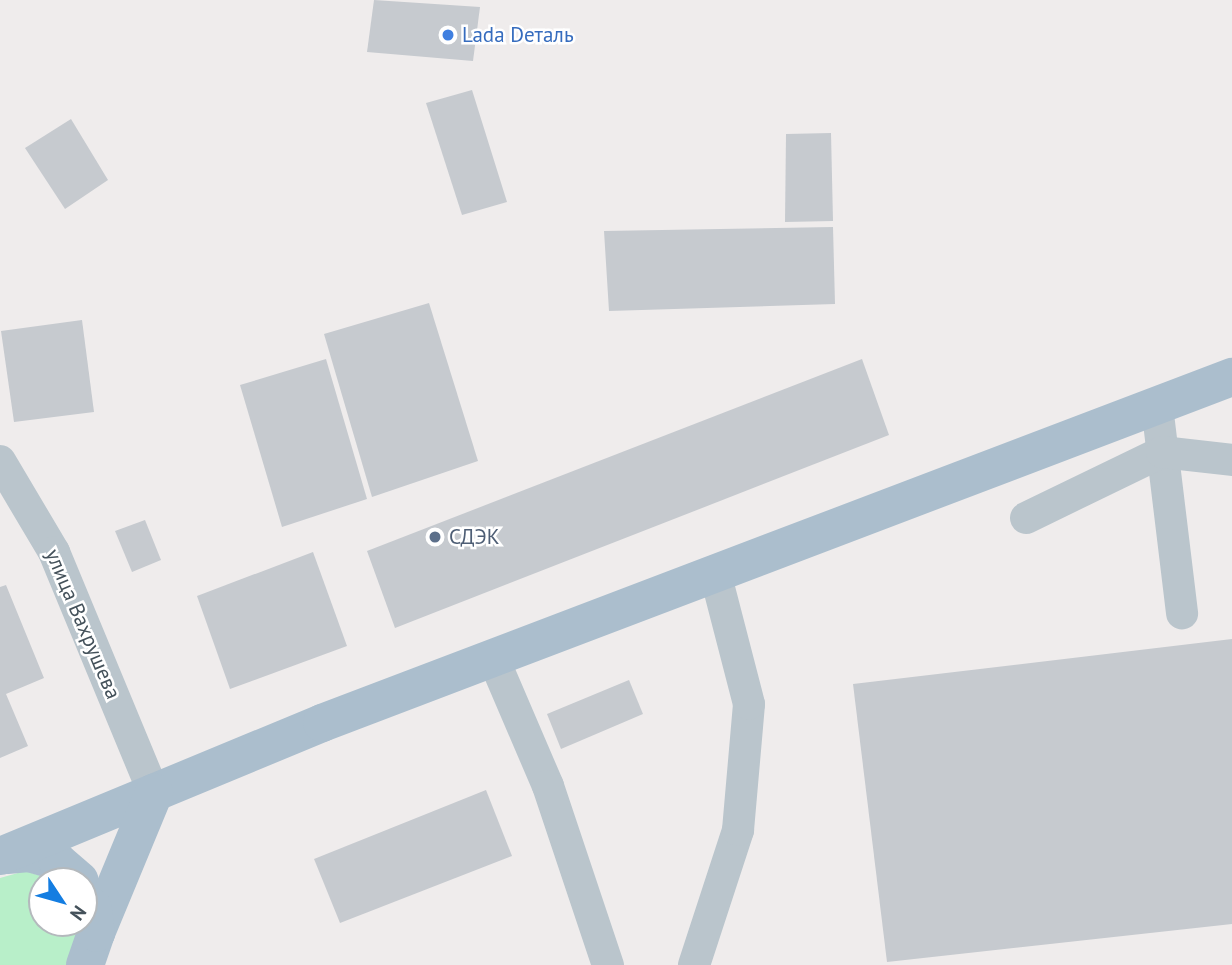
<!DOCTYPE html>
<html>
<head>
<meta charset="utf-8">
<style>
  body { margin:0 }
  #map { position:relative; width:1232px; height:965px; overflow:hidden; background:#efecec; font-family:"PT Sans",sans-serif }
  div>[style] { position:absolute }
  .green>* { inset:0; background:#b8efc9 }
  .building>* { inset:0; background:#c6cacf }
  .minor>* { height:32px; margin:-16px; padding:0 16px; transform-origin:16px; border-radius:16px; background:#bac5cc }
  .major>* { height:38px; margin:-19px; padding:0 19px; transform-origin:19px; border-radius:19px; background:#abbecd }
  .dots>* { width:19px; height:19px; translate:-50% -50%; box-sizing:border-box; border:4px solid #fff; border-radius:50% }
  span { translate:-50% -50%; white-space:nowrap; text-align:center; line-height:1.15; -webkit-text-stroke:5px #fff; paint-order:stroke }
  .shop-label { font-size:21px; color:#366cbe }
  .left { translate:0 -50%; text-align:left }
  .service-label { font-size:21px; color:#4e5e75 }
  .street-label { font-size:21px; color:#44515a }
  .north { position:absolute; left:28px; top:867px; width:70px; height:70px; box-sizing:border-box; background:#fff; border:2px solid #b4b9bd; border-radius:50%; rotate:126deg; font-size:19px; font-weight:700; line-height:28px; text-align:center; color:#44515a }
  .north::after { content:''; display:block; margin:auto; width:24px; height:32px; background:#147de1; clip-path:polygon(50% 0,100% 100%,50% 72%,0 100%) }
</style>
</head>
<body>
<div id="map">
  <div class="green">
    <div style="clip-path:polygon(25px 871px,57px 881px,42px 881px,42px 923px,82px 923px,66px 965px,0 965px,0 878px)"></div>
  </div>
  <div class="building">
    <div style="clip-path:polygon(374px 0,480px 7px,473px 61px,367px 52px)"></div>
    <div style="clip-path:polygon(472px 90px,507px 202px,462px 215px,426px 103px)"></div>
    <div style="clip-path:polygon(71px 119px,108px 180px,65px 209px,25px 148px)"></div>
    <div style="clip-path:polygon(831px 133px,833px 221px,785px 222px,786px 134px)"></div>
    <div style="clip-path:polygon(833px 227px,835px 304px,609px 311px,604px 231px)"></div>
    <div style="clip-path:polygon(429px 303px,478px 461px,372px 497px,324px 334px)"></div>
    <div style="clip-path:polygon(82px 320px,94px 412px,14px 422px,1px 331px)"></div>
    <div style="clip-path:polygon(326px 359px,367px 499px,282px 527px,240px 385px)"></div>
    <div style="clip-path:polygon(862px 359px,889px 435px,395px 628px,367px 551px)"></div>
    <div style="clip-path:polygon(145px 520px,161px 560px,132px 572px,115px 531px)"></div>
    <div style="clip-path:polygon(313px 552px,347px 646px,230px 689px,197px 596px)"></div>
    <div style="clip-path:polygon(6px 585px,44px 678px,6px 694px,28px 746px,0 758px,0 587px)"></div>
    <div style="clip-path:polygon(1232px 639px,1232px 924px,887px 962px,853px 684px)"></div>
    <div style="clip-path:polygon(629px 680px,643px 714px,561px 749px,547px 714px)"></div>
    <div style="clip-path:polygon(486px 790px,512px 856px,340px 923px,314px 859px)"></div>
  </div>
  <div class="minor">
    <div style="left:1157px;top:406px;width:209px;rotate:83.1deg"></div>
    <div style="left:0;top:461px;width:106px;rotate:59.3deg"></div>
    <div style="left:54px;top:552px;width:261px;rotate:67.5deg"></div>
    <div style="left:1026px;top:518px;width:151px;rotate:-25.9deg"></div>
    <div style="left:1162px;top:452px;width:70px;rotate:6.5deg"></div>
    <div style="left:494px;top:660px;width:137px;rotate:66.8deg"></div>
    <div style="left:548px;top:786px;width:189px;rotate:71.5deg"></div>
    <div style="left:694px;top:965px;width:142px;rotate:-71.9deg"></div>
    <div style="left:738px;top:830px;width:126px;rotate:-85deg"></div>
    <div style="left:749px;top:704px;width:132px;rotate:-104.5deg"></div>
  </div>
  <div class="major">
    <div style="left:7px;top:855px;width:22px;rotate:-5deg"></div>
    <div style="left:29px;top:853px;width:29px;rotate:16deg"></div>
    <div style="left:57px;top:861px;width:30px;rotate:41deg"></div>
    <div style="left:1px;top:856px;width:347px;rotate:-22.5deg"></div>
    <div style="left:322px;top:723px;width:974px;rotate:-20.82deg"></div>
    <div style="left:96px;top:933px;width:152px;rotate:-67.5deg"></div>
    <div style="left:85px;top:965px;width:34px;rotate:-71deg"></div>
    <div style="left:96px;top:933px;width:26px;rotate:-97deg"></div>
  </div>
  <div class="dots">
    <div style="left:448px;top:35px;background:#3f7fe0"></div>
    <div style="left:435px;top:537px;background:#5c6f8a"></div>
  </div>
  <div class="shop-label">
    <span class="left" style="left:462px;top:35px">Lada Dеталь</span>
  </div>
  <div class="service-label">
    <span class="left" style="left:449px;top:537px">СДЭК</span>
  </div>
  <div class="street-label">
    <span style="left:83px;top:624px;rotate:67deg">улица Вахрушева</span>
  </div>
  <div class="north">N</div>
</div>
</body>
</html>
